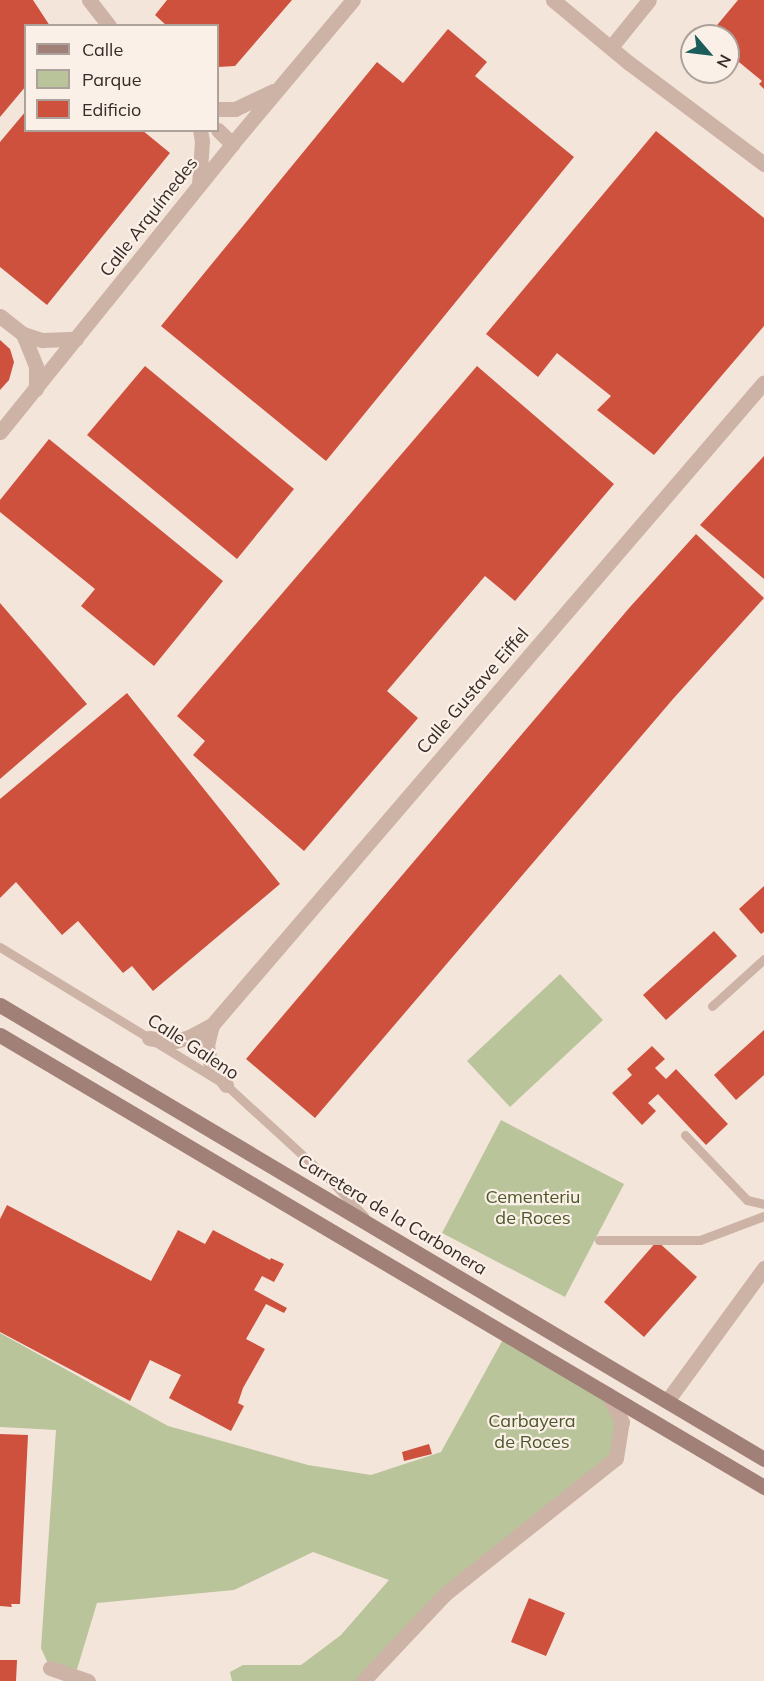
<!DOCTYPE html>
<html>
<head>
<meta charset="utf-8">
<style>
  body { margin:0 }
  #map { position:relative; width:764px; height:1681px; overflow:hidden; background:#f4e5db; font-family:Mulish,sans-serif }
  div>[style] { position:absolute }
  .green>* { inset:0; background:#bac49a }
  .building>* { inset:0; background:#ce513e }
  .lane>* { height:9px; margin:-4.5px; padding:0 4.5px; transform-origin:4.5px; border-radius:4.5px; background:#cdb3a6 }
  .street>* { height:15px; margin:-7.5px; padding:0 7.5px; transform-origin:7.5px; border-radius:7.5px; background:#cdb3a6 }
  .secondary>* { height:15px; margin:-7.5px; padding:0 7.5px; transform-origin:7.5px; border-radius:7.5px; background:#a18177 }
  span { translate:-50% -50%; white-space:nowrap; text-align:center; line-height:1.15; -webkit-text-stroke:4.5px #fbf0e8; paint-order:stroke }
  .street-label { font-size:18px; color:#382b27 }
  .park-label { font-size:18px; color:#4c5829 }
  .legend { position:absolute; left:24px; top:24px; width:195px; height:108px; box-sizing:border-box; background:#fbf0e8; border:2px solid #ada19b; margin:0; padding:8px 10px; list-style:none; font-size:18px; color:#382b27 }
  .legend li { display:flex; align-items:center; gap:12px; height:30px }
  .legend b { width:30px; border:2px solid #ada19b }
  .north { position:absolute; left:680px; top:24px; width:60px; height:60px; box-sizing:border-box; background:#fbf0e8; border:2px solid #ada19b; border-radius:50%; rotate:118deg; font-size:16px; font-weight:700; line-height:24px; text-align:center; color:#382b27 }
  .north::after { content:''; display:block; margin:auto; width:21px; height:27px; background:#1a5d5a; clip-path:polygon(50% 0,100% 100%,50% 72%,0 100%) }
</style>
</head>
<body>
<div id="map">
  <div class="green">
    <div style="clip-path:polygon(560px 974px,603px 1020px,510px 1107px,467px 1061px)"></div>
    <div style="clip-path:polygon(501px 1120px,624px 1184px,565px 1297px,442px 1233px)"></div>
    <div style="clip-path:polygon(0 1333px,168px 1426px,308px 1465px,371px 1475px,441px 1452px,506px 1334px,608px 1394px,622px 1422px,616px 1458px,534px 1520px,363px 1681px,232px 1681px,230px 1672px,243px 1665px,301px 1665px,341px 1635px,389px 1580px,313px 1552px,234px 1590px,97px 1603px,75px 1676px,50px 1668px,41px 1648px,56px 1430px,0 1427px)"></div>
  </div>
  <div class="building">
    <div style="clip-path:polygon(0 0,33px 0,50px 26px,26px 26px,26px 86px,0 117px)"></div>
    <div style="clip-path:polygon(167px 0,292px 0,235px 66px,218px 67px,218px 26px,167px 26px,155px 15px)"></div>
    <div style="clip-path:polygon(738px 0,764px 0,764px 89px,759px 84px,762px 81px,728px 53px,728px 36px,708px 36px)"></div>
    <div style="clip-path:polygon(448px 29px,487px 62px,475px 76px,574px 157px,326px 461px,161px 326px,377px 62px,403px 83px)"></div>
    <div style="clip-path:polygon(26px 111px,26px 130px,142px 130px,170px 153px,47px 305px,0 267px,0 142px)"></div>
    <div style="clip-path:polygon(656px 131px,764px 218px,764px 326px,654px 455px,597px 410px,611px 396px,557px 353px,538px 377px,486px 334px)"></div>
    <div style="clip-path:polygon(0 340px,10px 349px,14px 362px,9px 380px,0 390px)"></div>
    <div style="clip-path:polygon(145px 366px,294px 489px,237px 559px,87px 435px)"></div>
    <div style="clip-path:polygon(477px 366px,614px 484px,515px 601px,485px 576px,387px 691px,418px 718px,304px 851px,193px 755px,205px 741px,177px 716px)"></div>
    <div style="clip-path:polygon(49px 439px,223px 581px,154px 666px,81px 606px,95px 589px,0 512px,0 500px)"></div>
    <div style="clip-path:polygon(764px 456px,764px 579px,700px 525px)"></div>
    <div style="clip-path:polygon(696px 534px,764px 598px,673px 699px,315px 1118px,246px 1059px,630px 607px)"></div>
    <div style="clip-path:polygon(0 603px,87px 704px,0 779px)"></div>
    <div style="clip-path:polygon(127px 693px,280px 884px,153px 991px,132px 966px,123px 973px,78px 921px,62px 935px,16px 882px,0 898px,0 799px)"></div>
    <div style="clip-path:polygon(764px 886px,764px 932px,761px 934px,739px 909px)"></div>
    <div style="clip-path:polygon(714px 931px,737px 956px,666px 1020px,643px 995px)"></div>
    <div style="clip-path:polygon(764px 1030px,764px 1075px,736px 1100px,714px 1075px)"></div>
    <div style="clip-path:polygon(652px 1046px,665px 1059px,655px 1068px,666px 1079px,676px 1069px,728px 1124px,706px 1145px,658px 1094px,648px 1103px,656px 1111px,642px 1125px,612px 1093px,632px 1075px,627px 1069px)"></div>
    <div style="clip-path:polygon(7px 1205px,151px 1281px,178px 1230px,205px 1244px,213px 1230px,270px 1260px,271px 1258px,284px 1264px,274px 1282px,262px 1276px,254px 1290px,287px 1308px,284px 1313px,266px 1304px,246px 1339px,265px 1349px,243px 1388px,238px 1403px,244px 1406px,231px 1431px,169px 1398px,181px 1375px,150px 1360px,130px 1401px,0 1332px,0 1219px)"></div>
    <div style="clip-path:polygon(657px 1241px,697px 1277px,644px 1337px,604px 1302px)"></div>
    <div style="clip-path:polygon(0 1434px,28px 1435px,20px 1604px,11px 1604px,12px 1607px,0 1606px)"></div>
    <div style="clip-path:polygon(429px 1444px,432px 1454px,404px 1461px,402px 1452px)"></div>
    <div style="clip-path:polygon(529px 1598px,565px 1613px,546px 1656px,511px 1642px)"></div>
    <div style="clip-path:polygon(0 1660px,17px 1660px,16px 1681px,0 1681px)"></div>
  </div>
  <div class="lane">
    <div style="left:0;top:947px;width:265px;rotate:31.4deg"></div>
    <div style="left:226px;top:1085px;width:144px;rotate:42.5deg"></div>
    <div style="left:332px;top:1182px;width:47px;rotate:46.7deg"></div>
    <div style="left:712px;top:1006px;width:70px;rotate:-42.1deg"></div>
    <div style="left:685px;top:1135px;width:90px;rotate:46.4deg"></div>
    <div style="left:747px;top:1200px;width:17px;rotate:13deg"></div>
    <div style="left:599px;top:1240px;width:101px"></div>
    <div style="left:700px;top:1240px;width:68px;rotate:-20.6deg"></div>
  </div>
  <div class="street">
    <div style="left:89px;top:0;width:33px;rotate:52deg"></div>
    <div style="left:553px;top:0;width:99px;rotate:39.7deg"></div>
    <div style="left:629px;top:63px;width:169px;rotate:36.8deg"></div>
    <div style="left:611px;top:47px;width:60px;rotate:-51deg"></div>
    <div style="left:218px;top:109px;width:17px"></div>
    <div style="left:235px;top:109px;width:42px;rotate:-25.3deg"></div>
    <div style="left:218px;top:130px;width:20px;rotate:45deg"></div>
    <div style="left:199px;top:185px;width:44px;rotate:-86.1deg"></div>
    <div style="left:202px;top:141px;width:11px;rotate:-100deg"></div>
    <div style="left:0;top:316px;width:29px;rotate:38deg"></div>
    <div style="left:23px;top:334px;width:20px;rotate:18deg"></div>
    <div style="left:42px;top:340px;width:34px;rotate:-2deg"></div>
    <div style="left:23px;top:334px;width:35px;rotate:68deg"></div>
    <div style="left:36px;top:367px;width:22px;rotate:90deg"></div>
    <div style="left:0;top:432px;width:370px;rotate:-51.1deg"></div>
    <div style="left:232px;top:144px;width:188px;rotate:-50deg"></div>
    <div style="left:212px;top:1025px;width:21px;rotate:104deg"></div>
    <div style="left:207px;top:1045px;width:17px;rotate:80deg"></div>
    <div style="left:210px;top:1062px;width:28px;rotate:55deg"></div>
    <div style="left:149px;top:1038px;width:23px;rotate:10deg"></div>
    <div style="left:172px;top:1042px;width:18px;rotate:-16deg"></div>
    <div style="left:189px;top:1037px;width:26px;rotate:-28deg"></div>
    <div style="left:212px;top:1025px;width:847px;rotate:-49.35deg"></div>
    <div style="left:667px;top:1401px;width:165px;rotate:-53.9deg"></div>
    <div style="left:50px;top:1668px;width:40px;rotate:18.9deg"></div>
    <div style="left:363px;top:1681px;width:120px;rotate:-46.7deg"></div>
    <div style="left:445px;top:1594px;width:218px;rotate:-38.5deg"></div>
    <div style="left:616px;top:1458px;width:36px;rotate:-81deg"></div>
    <div style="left:622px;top:1422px;width:31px;rotate:-117deg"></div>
  </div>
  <div class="secondary">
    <div style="left:0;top:1005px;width:889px;rotate:30.72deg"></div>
    <div style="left:0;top:1035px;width:888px;rotate:30.61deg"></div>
  </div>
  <div class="street-label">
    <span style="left:149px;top:217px;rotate:-52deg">Calle Arquímedes</span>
    <span style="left:473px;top:691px;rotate:-49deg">Calle Gustave Eiffel</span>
    <span style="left:193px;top:1047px;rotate:33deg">Calle Galeno</span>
    <span style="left:392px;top:1215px;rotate:31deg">Carretera de la Carbonera</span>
  </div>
  <div class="park-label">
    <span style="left:533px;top:1208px">Cementeriu<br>de Roces</span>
    <span style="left:532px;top:1432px">Carbayera<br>de Roces</span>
  </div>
  <ul class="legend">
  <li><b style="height:8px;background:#a18177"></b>Calle</li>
  <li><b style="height:16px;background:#bac49a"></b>Parque</li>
  <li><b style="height:16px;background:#ce513e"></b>Edificio</li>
  </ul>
  <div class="north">N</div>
</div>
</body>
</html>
